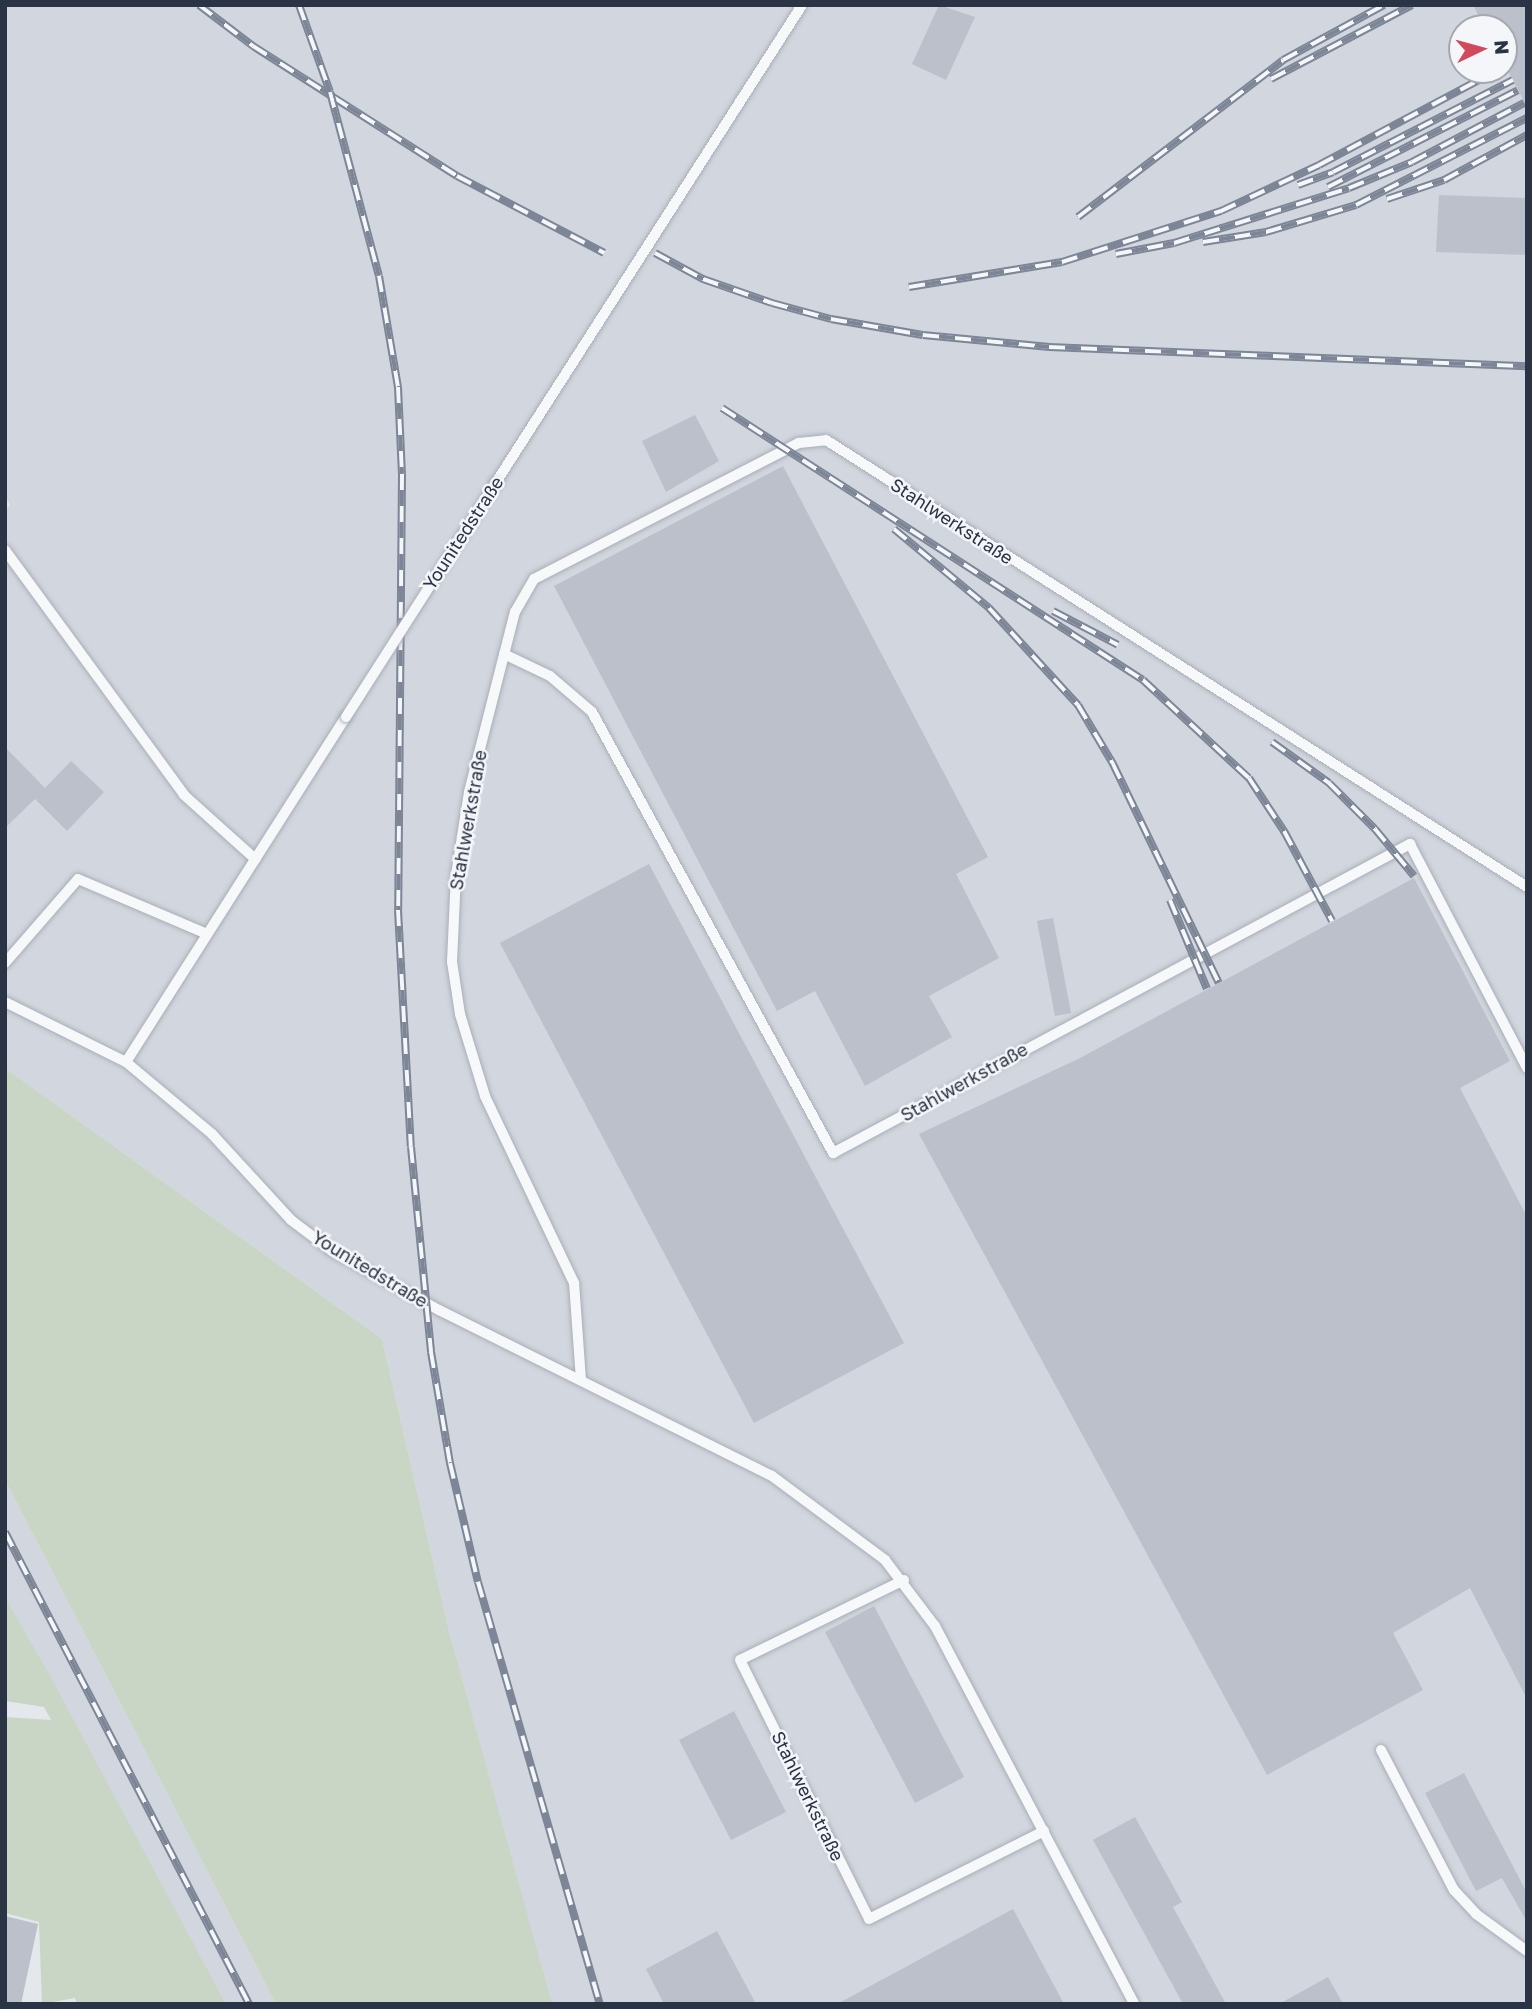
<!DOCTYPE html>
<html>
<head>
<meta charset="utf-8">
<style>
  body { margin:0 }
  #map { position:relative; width:1532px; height:2009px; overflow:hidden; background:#e4e7ec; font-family:"Golos Text",sans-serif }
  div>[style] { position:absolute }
  .built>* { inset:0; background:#d2d6de }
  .green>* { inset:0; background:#c9d6c5 }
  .building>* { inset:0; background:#bbc0ca }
  .roads { filter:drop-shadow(0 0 2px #a9aeb7) drop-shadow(0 0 2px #a9aeb7) }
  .service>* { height:10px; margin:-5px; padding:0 5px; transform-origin:5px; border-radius:5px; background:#f7f8fa }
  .rail>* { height:8px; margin-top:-4px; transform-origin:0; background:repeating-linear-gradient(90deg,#f4f6f9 0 16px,#7d8696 0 32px); box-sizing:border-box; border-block:2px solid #7d8696 }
  .bridges { filter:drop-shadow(0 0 2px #a9aeb7) drop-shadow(0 0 2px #a9aeb7) }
  .service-bridge>* { height:10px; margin:-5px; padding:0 5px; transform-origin:5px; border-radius:5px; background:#f7f8fa }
  span { translate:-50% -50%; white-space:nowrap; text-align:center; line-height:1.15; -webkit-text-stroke:5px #f4f6f9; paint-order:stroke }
  .street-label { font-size:18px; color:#2b3445 }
  .frame { position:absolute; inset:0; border:7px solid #2b3445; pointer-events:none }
  .north { position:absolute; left:1448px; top:14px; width:70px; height:70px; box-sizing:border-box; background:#f4f6f9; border:2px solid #a4a8b1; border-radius:50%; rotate:85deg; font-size:19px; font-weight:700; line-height:28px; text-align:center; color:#2b3445 }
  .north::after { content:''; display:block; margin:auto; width:24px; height:32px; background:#d1495b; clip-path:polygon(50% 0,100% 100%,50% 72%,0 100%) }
</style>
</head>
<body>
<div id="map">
  <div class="built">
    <div style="clip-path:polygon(evenodd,5px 5px,1527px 5px,1527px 2004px,551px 2004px,449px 1631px,382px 1339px,5px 1068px,5px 512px,10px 505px,5px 496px,5px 5px,1462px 28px,1504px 28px,1504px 70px,1462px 70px,1462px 28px)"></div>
    <div style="clip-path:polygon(5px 1480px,276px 2004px,226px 2004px,5px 1597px)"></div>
  </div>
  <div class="green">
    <div style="clip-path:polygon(5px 1068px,382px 1339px,449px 1631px,552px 2004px,276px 2004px,5px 1480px)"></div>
    <div style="clip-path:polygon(5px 1597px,50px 1676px,226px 2004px,77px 2004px,75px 1998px,42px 2004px,39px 1922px,5px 1913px,5px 1717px,51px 1720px,44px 1707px,5px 1701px)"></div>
  </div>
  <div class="building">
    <div style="clip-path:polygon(939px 5px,975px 17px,946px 80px,912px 64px)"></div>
    <div style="clip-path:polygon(1473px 5px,1527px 5px,1527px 107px,1504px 63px,1504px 28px,1485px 28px)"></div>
    <div style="clip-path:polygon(1439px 195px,1527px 198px,1527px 255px,1436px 252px)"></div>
    <div style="clip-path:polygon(695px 415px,719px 461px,666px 492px,642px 441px)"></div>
    <div style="clip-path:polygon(783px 466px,988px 857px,956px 874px,999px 958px,929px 996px,952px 1037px,865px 1086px,815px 991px,777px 1011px,554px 586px)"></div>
    <div style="clip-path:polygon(5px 747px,45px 788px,71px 761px,104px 792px,67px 831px,35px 799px,5px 828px)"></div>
    <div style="clip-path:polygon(649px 864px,904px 1343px,754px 1423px,500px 943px)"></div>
    <div style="clip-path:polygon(1414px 878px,1510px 1061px,1460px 1088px,1527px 1217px,1527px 1699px,1470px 1588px,1393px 1633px,1423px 1690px,1267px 1775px,919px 1134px,1080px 1058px)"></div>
    <div style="clip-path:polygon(1053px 918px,1071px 1013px,1055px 1016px,1037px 921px)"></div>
    <div style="clip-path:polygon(874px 1606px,964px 1777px,915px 1803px,825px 1632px)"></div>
    <div style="clip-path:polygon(734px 1711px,786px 1812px,731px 1840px,679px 1740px)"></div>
    <div style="clip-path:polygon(1464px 1773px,1527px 1893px,1527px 1922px,1502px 1878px,1476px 1891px,1425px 1793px)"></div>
    <div style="clip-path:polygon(1135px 1817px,1182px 1902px,1173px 1907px,1226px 2004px,1183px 2004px,1093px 1840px)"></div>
    <div style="clip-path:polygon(1013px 1909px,1064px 2004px,837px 2004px)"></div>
    <div style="clip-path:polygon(5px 1916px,38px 1924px,21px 2004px,5px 2004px)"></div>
    <div style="clip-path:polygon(717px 1931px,756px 2004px,664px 2004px,646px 1969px)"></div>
    <div style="clip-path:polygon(1328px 1977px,1343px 2004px,1279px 2004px)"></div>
  </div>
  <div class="roads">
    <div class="service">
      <div style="left:495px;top:484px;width:569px;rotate:-57.34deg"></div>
      <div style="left:5px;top:550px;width:303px;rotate:53.8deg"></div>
      <div style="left:184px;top:795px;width:96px;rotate:42deg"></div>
      <div style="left:504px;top:654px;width:51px;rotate:25.6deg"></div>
      <div style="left:550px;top:676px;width:55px;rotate:40.6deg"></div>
      <div style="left:592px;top:712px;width:503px;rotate:61.34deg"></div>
      <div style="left:833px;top:1153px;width:655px;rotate:-28.17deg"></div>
      <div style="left:1410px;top:844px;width:253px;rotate:62.4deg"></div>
      <div style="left:5px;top:963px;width:111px;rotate:-49deg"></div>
      <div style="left:78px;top:879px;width:140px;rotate:23.1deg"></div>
      <div style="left:5px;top:1002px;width:135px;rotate:26.4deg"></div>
      <div style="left:126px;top:1062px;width:112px;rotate:39.9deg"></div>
      <div style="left:212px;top:1134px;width:117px;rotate:47.4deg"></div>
      <div style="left:291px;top:1220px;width:51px;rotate:37.1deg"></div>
      <div style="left:332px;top:1251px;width:122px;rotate:28.9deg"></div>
      <div style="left:439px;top:1310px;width:372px;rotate:26.5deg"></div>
      <div style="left:772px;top:1476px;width:141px;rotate:36.6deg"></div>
      <div style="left:885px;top:1560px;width:83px;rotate:52.9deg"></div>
      <div style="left:935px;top:1626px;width:427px;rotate:62.2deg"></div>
      <div style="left:126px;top:1062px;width:409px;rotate:-57.5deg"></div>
      <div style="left:581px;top:1380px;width:97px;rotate:-94.1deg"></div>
      <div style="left:574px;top:1283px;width:207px;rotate:-115.5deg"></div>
      <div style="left:485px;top:1096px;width:86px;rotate:-107deg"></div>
      <div style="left:460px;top:1014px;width:53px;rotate:-98.7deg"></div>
      <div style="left:452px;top:962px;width:87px;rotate:-87.4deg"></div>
      <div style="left:456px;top:875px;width:84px;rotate:-81.1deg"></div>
      <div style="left:469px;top:792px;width:186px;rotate:-75.7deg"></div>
      <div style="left:515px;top:612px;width:38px;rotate:-60deg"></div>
      <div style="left:534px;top:579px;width:298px;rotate:-27.2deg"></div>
      <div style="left:799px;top:443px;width:27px;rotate:-6deg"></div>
      <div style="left:826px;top:440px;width:831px;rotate:32.52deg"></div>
      <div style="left:904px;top:1580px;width:182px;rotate:154deg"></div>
      <div style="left:740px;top:1660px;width:289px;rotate:63.5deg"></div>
      <div style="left:869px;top:1919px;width:196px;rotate:-26.7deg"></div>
      <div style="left:1381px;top:1750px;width:158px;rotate:62.5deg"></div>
      <div style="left:1454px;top:1890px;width:33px;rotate:47deg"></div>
      <div style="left:1476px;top:1914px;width:63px;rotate:36deg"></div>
    </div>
  </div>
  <div class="rail">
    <div style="left:199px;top:5px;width:68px;rotate:37.2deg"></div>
    <div style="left:253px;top:46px;width:242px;rotate:32.5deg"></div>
    <div style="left:457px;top:176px;width:166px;rotate:27.6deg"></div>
    <div style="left:299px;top:5px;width:92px;rotate:70.4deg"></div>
    <div style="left:330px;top:92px;width:190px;rotate:75.1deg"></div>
    <div style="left:379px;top:276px;width:113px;rotate:80.3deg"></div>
    <div style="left:398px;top:387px;width:87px;rotate:87.4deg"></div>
    <div style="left:402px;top:474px;width:436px;rotate:90.5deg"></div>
    <div style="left:398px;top:910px;width:237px;rotate:86.9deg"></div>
    <div style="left:411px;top:1147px;width:206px;rotate:84.4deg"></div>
    <div style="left:431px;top:1352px;width:113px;rotate:80.3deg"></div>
    <div style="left:450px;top:1463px;width:122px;rotate:76.8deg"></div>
    <div style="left:478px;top:1582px;width:439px;rotate:73.9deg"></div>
    <div style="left:1271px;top:79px;width:159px;rotate:-27.7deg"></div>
    <div style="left:1298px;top:185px;width:37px;rotate:-20deg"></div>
    <div style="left:1333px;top:172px;width:202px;rotate:-27.1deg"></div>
    <div style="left:1328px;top:187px;width:213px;rotate:-27deg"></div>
    <div style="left:1387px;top:199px;width:60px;rotate:-18.4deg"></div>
    <div style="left:1444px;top:180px;width:94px;rotate:-28.5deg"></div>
    <div style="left:1078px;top:217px;width:258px;rotate:-37.4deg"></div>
    <div style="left:1283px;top:60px;width:115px;rotate:-28.6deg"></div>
    <div style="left:1203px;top:242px;width:64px;rotate:-9deg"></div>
    <div style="left:1266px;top:232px;width:94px;rotate:-16.7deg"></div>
    <div style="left:1356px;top:205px;width:192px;rotate:-27deg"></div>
    <div style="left:655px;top:253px;width:55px;rotate:28.4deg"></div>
    <div style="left:703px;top:279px;width:73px;rotate:19.2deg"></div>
    <div style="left:772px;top:303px;width:61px;rotate:15.2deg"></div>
    <div style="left:831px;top:319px;width:93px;rotate:9.9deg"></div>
    <div style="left:923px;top:335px;width:127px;rotate:5.4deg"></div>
    <div style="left:1049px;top:347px;width:478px;rotate:2.3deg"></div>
    <div style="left:1116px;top:254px;width:59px;rotate:-10.7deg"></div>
    <div style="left:1174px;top:243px;width:183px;rotate:-17.4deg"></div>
    <div style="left:1349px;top:188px;width:68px;rotate:-22.4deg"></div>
    <div style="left:1412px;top:162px;width:127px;rotate:-27.8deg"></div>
    <div style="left:909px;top:287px;width:155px;rotate:-9.3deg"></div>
    <div style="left:1062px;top:262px;width:167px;rotate:-17.8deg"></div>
    <div style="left:1221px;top:211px;width:108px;rotate:-25.1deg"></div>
    <div style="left:1319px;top:165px;width:203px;rotate:-28deg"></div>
    <div style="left:722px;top:408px;width:501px;rotate:32.87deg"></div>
    <div style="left:1143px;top:680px;width:144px;rotate:42.8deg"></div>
    <div style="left:1249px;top:778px;width:64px;rotate:56.6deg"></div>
    <div style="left:1284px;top:831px;width:102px;rotate:61.9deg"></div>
    <div style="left:894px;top:529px;width:124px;rotate:39.7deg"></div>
    <div style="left:989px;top:608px;width:132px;rotate:47.5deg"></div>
    <div style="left:1078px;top:705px;width:69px;rotate:59.3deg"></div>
    <div style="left:1113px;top:764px;width:243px;rotate:64.2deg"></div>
    <div style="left:1053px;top:611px;width:73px;rotate:27.6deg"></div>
    <div style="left:1272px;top:742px;width:70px;rotate:35.7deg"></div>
    <div style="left:1329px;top:783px;width:65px;rotate:45deg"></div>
    <div style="left:1375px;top:829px;width:61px;rotate:50.3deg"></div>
    <div style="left:1170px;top:900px;width:96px;rotate:67.4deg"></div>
    <div style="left:5px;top:1532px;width:531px;rotate:62.66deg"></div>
  </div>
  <div class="bridges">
    <div class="service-bridge">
      <div style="left:346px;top:717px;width:277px;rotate:-57.4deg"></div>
    </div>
  </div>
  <div class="street-label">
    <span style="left:952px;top:521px;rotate:33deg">Stahlwerkstraße</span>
    <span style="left:463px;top:533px;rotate:-57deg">Younitedstraße</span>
    <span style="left:468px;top:820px;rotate:-80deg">Stahlwerkstraße</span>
    <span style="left:964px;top:1082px;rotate:-29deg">Stahlwerkstraße</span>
    <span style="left:370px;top:1269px;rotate:31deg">Younitedstraße</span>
    <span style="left:808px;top:1796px;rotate:64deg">Stahlwerkstraße</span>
  </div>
  <div class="frame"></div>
  <div class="north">N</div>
</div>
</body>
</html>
